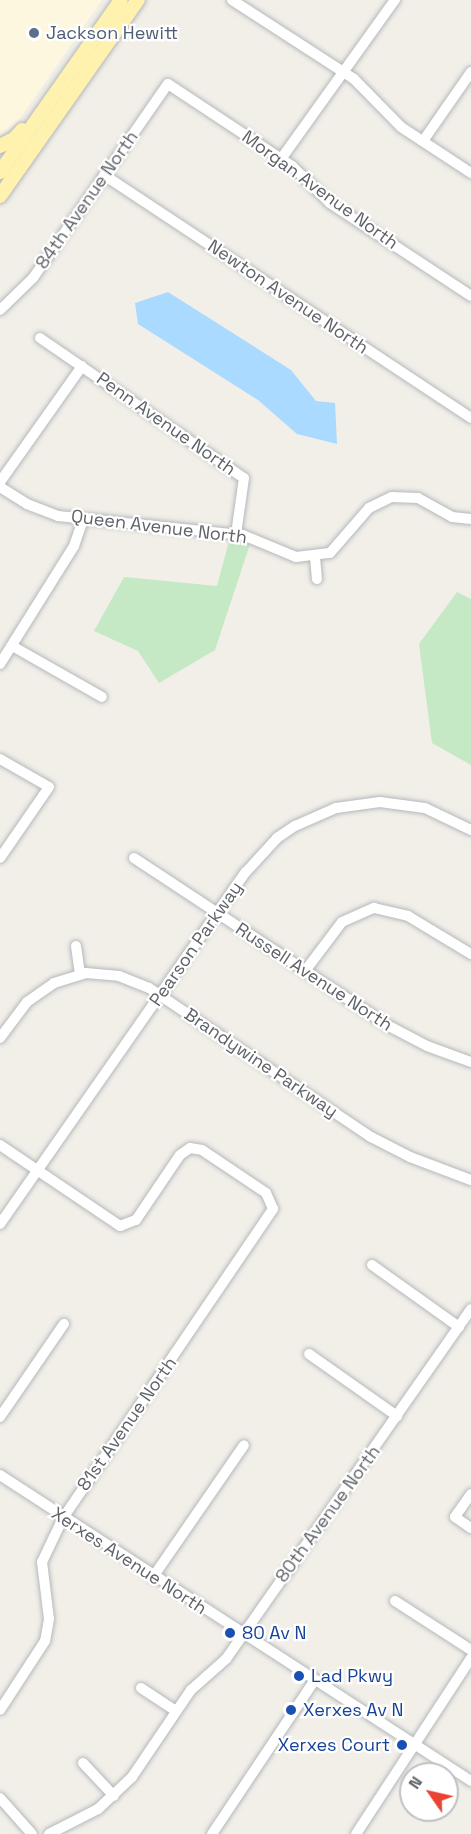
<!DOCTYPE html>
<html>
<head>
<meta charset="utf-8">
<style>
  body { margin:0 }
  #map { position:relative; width:471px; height:1834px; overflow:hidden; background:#f1efe8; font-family:"Space Grotesk",sans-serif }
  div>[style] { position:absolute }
  .commercial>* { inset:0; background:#fef7e0 }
  .green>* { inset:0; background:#c5e8c5 }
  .water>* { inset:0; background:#aadaff }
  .roads { filter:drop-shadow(0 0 2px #b5b8bc) drop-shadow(0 0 2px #b5b8bc) }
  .minor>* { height:10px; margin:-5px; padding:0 5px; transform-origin:5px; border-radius:5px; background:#fff }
  .major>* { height:14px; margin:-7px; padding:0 7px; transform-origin:7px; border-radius:7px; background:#fff2af }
  .dots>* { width:16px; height:16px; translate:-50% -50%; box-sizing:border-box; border:3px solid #fff; border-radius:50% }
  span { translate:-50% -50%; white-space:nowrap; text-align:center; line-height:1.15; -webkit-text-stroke:4.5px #fff; paint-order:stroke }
  .service-label { font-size:18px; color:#4e5e75 }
  .left { translate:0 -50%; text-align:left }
  .street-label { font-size:18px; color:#5f6368 }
  .transit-label { font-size:18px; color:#164399 }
  .right { translate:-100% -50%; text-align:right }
  .north { position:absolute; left:399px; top:1762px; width:60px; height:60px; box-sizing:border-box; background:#fff; border:2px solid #bfc1c3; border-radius:50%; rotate:304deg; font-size:16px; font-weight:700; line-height:24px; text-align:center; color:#5f6368 }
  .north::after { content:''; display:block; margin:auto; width:21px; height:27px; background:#ea4335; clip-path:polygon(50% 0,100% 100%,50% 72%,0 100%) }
</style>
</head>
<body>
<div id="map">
  <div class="commercial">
    <div style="clip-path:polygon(0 0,102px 0,17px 123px,0 136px)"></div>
  </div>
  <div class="green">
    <div style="clip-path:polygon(229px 541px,250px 544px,215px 650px,159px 683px,138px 651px,94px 631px,124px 577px,217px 586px)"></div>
    <div style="clip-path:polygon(457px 592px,471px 599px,471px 765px,432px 743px,419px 644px)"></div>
  </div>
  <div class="water">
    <div style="clip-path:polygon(168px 292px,291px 370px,316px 401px,335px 403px,337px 444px,297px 434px,258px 400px,138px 324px,135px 303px)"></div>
  </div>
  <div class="roads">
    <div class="minor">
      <div style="left:232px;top:0;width:145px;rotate:32.9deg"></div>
      <div style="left:354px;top:79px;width:67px;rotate:45.6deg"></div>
      <div style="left:401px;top:127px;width:84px;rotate:33.3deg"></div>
      <div style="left:423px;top:141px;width:84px;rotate:-55.2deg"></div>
      <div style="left:281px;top:159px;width:196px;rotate:-54.4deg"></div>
      <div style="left:104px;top:175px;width:440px;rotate:33.5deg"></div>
      <div style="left:0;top:310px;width:46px;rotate:-44.1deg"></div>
      <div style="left:33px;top:278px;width:236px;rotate:-55.2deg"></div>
      <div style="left:168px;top:84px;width:149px;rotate:33.5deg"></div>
      <div style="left:292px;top:166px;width:53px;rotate:44.2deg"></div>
      <div style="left:330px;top:203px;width:169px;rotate:33.4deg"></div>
      <div style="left:40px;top:338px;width:247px;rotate:34.5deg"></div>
      <div style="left:244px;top:478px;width:57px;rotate:98.1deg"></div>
      <div style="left:0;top:482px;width:142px;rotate:-54.7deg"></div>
      <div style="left:0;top:487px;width:32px;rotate:32deg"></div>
      <div style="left:27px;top:504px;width:33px;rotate:21deg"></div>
      <div style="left:58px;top:516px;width:186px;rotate:5.9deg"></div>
      <div style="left:243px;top:535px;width:57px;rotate:22.5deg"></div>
      <div style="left:296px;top:557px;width:34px;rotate:-7deg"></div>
      <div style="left:330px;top:553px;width:60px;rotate:-49.1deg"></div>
      <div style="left:369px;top:508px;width:25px;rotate:-26deg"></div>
      <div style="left:392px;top:497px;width:26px;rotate:2deg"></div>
      <div style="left:418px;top:498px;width:39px;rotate:29deg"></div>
      <div style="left:452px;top:517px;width:19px;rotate:6deg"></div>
      <div style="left:315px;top:557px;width:22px;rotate:85deg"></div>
      <div style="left:14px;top:647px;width:101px;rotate:29.6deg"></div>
      <div style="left:0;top:664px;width:139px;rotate:-57.9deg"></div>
      <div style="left:74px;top:546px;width:28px;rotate:-71deg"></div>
      <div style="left:0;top:759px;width:56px;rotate:29.7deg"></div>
      <div style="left:49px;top:787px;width:86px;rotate:124.6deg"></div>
      <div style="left:134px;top:858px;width:303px;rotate:33.4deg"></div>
      <div style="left:387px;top:1025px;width:45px;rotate:27.7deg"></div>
      <div style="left:427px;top:1046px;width:47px;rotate:20deg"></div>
      <div style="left:76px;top:946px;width:28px;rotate:82deg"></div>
      <div style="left:305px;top:971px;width:61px;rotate:-52.9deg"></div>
      <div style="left:342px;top:922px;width:35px;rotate:-24deg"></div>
      <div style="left:374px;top:908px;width:35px;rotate:13deg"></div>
      <div style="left:408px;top:916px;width:74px;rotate:31.1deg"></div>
      <div style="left:0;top:1038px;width:45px;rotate:-53.1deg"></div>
      <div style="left:27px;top:1002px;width:33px;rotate:-35deg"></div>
      <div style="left:54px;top:983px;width:34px;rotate:-17deg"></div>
      <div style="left:86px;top:973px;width:33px;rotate:5deg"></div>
      <div style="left:119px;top:976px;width:32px;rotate:22deg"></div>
      <div style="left:149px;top:988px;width:267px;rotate:33.9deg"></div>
      <div style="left:371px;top:1137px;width:44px;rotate:27.1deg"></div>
      <div style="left:410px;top:1157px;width:65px;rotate:20.7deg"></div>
      <div style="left:0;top:1145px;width:145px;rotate:34deg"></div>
      <div style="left:120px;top:1226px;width:17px;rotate:-21deg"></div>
      <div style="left:136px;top:1220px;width:78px;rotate:-55.9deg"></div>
      <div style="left:180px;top:1155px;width:12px;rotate:-35deg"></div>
      <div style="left:190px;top:1148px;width:12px;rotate:9deg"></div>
      <div style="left:202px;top:1150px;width:77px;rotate:33.9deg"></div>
      <div style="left:266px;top:1193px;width:17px;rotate:66deg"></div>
      <div style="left:273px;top:1209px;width:374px;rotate:124.2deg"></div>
      <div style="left:63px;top:1518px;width:49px;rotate:115.5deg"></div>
      <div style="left:42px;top:1562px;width:57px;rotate:83deg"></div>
      <div style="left:49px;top:1619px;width:22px;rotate:100deg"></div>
      <div style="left:45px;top:1641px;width:82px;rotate:123.1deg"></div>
      <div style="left:0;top:1224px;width:429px;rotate:-55.1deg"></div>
      <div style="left:246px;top:872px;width:46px;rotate:-47.6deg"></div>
      <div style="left:277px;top:838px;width:22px;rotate:-34deg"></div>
      <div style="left:295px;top:826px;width:45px;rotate:-23.7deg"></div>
      <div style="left:336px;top:808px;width:44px;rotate:-7.8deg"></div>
      <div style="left:380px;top:802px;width:45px;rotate:7.6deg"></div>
      <div style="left:425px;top:808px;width:51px;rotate:25.6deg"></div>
      <div style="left:372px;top:1265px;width:107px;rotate:35.5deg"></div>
      <div style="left:309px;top:1354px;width:108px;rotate:35.2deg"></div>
      <div style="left:0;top:1417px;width:113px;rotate:-55.5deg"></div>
      <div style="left:0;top:1475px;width:562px;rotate:33.01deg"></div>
      <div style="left:471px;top:1494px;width:28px;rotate:125deg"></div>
      <div style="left:455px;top:1517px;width:19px;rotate:35deg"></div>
      <div style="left:153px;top:1577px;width:160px;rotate:-55.4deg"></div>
      <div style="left:395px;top:1601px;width:90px;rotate:32.8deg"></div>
      <div style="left:141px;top:1688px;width:42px;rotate:33.3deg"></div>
      <div style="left:83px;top:1763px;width:45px;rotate:46.8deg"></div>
      <div style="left:0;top:1798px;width:48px;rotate:48.4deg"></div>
      <div style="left:49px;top:1834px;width:55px;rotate:-27deg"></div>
      <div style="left:98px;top:1809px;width:47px;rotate:-43.3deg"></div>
      <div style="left:132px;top:1777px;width:105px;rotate:-55.9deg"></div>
      <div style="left:191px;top:1690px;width:47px;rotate:-41.5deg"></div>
      <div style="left:226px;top:1659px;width:427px;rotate:-55deg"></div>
      <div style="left:212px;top:1834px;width:184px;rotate:-56.3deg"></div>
      <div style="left:356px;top:1834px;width:210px;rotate:-56.8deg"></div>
    </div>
    <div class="major">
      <div style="left:0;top:146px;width:16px;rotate:-27deg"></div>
      <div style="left:14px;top:139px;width:12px;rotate:-48deg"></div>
      <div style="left:0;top:172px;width:210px;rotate:-54.9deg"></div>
      <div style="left:0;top:196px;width:240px;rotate:-54.9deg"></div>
    </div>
  </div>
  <div class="dots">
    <div style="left:34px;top:33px;background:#5c6f8a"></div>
    <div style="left:230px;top:1633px;background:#1a4fb4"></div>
    <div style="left:299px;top:1676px;background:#1a4fb4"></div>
    <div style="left:291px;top:1710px;background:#1a4fb4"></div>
    <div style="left:402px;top:1745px;background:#1a4fb4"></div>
  </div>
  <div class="service-label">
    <span class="left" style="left:46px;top:33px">Jackson Hewitt</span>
  </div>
  <div class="street-label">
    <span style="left:320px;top:190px;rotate:36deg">Morgan Avenue North</span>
    <span style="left:87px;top:200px;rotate:-55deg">84th Avenue North</span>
    <span style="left:288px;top:297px;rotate:34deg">Newton Avenue North</span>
    <span style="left:166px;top:424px;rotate:35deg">Penn Avenue North</span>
    <span style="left:159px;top:527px;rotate:7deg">Queen Avenue North</span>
    <span style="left:196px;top:944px;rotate:-55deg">Pearson Parkway</span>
    <span style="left:314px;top:977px;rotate:33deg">Russell Avenue North</span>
    <span style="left:261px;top:1063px;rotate:34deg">Brandywine Parkway</span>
    <span style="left:127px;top:1424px;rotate:-55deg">81st Avenue North</span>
    <span style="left:328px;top:1514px;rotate:-54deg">80th Avenue North</span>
    <span style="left:129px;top:1561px;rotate:33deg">Xerxes Avenue North</span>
  </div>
  <div class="transit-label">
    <span class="left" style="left:242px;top:1633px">80 Av N</span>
    <span class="left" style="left:311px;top:1676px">Lad Pkwy</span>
    <span class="left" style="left:303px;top:1710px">Xerxes Av N</span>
    <span class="right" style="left:390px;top:1745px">Xerxes Court</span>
  </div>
  <div class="north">N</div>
</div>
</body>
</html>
